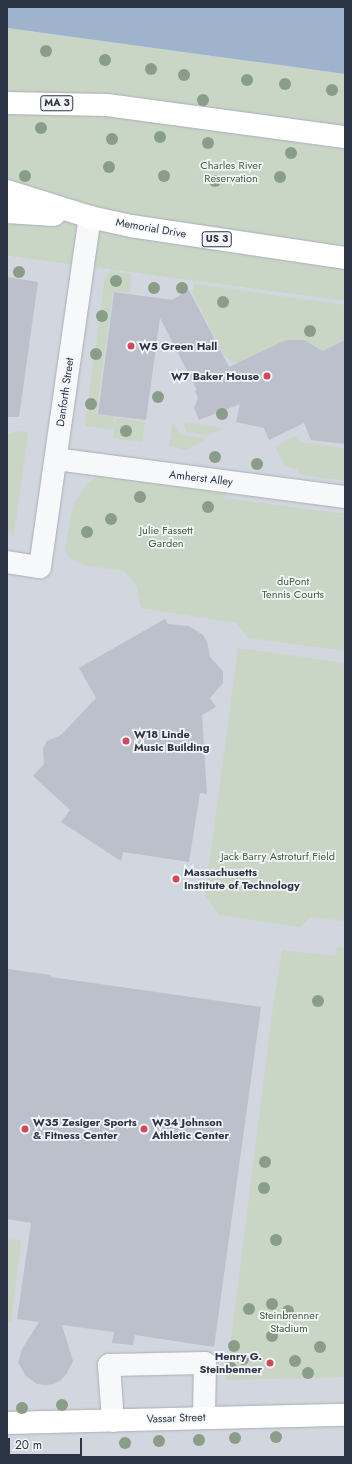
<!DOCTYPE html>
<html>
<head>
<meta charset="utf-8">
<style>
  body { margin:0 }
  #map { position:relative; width:352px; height:1464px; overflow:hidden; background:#e4e7ec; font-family:Jost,sans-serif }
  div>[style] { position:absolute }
  .built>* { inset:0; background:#d2d6de }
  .green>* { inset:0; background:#c9d6c5 }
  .water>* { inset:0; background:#9fb4cc }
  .building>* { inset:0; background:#bbc0ca }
  .roads { filter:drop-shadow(0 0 1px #a9aeb7) drop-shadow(0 0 1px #a9aeb7) }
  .minor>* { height:22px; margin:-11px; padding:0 11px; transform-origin:11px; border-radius:11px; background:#f7f8fa }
  .major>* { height:22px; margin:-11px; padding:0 11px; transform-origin:11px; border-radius:11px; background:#fff }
  .highway>* { height:22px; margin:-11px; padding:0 11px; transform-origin:11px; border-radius:11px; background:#fff }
  .trees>* { width:12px; height:12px; margin:-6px; border-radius:50%; background:#899d89 }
  .dots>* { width:11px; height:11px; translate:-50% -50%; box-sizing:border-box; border:2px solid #f4f6f9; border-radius:50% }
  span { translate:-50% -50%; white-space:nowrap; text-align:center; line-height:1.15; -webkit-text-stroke:3.5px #f4f6f9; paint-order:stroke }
  .shield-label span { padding:1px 3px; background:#f4f6f9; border:1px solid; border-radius:3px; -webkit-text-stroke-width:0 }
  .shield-label { font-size:10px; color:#2b3445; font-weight:700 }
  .park-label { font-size:11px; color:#3f6138 }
  .street-label { font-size:11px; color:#2b3445 }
  .poi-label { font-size:11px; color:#2b3445; font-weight:700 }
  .left { translate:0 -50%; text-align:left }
  .right { translate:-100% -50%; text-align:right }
  .frame { position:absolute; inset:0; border:8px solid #2b3445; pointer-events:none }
  .scale { position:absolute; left:8px; top:1438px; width:74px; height:18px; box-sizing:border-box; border:2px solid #2b3445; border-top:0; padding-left:5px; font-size:12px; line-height:14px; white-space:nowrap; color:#2b3445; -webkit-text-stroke:3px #f4f6f9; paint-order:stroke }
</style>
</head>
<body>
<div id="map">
  <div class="built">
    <div style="clip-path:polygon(7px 256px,345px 301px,345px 1457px,7px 1457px)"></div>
  </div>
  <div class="green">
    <div style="clip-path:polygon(7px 28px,345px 74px,345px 301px,7px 256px)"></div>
    <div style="clip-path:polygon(111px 271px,132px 275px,130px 293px,113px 291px,96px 413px,115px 416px,113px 430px,85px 426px,105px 277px)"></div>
    <div style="clip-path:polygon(194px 284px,345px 305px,345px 340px,330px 347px,335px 358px,326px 354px,315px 345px,301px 341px,242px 363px,231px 362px,224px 355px,192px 292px)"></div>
    <div style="clip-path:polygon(116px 418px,145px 422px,142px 442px,113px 438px)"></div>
    <div style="clip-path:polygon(173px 422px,181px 435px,204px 438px,203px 441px,186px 450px,169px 446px)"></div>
    <div style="clip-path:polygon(183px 422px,224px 428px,209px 435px,187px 432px)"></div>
    <div style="clip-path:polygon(20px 431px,28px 433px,14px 534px,7px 533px,7px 434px)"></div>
    <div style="clip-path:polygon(295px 436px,300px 442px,345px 448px,345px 481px,301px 475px,296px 469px,285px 466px,275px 447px)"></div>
    <div style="clip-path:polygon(106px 474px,225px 493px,224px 498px,345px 514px,345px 651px,248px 638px,236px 623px,141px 608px,136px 585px,124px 571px,83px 565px,71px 559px,65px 551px,73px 505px,86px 485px,96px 477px)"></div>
    <div style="clip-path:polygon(238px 648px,345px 663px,345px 921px,311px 917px,300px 927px,219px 915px,205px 896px)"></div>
    <div style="clip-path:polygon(337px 947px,345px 948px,345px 1377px,226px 1380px,273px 1007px,282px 950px,336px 956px)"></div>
    <div style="clip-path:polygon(7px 1239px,21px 1241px,11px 1321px,7px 1321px)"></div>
  </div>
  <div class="water">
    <div style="clip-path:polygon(7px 7px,345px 7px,345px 74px,7px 28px)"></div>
  </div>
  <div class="building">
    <div style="clip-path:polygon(7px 277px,38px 282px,19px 417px,7px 417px)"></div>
    <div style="clip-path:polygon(189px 290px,229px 367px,286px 340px,304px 340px,323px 351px,345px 340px,345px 444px,311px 440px,304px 423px,269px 440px,264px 428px,236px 422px,240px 404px,199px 420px,194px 408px,198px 398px,195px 391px,197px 390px,160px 318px,146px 420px,98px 414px,114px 292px,172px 300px)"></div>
    <div style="clip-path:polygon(165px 619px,168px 624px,189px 626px,203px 635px,207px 642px,210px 657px,223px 671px,223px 683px,210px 698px,216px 707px,202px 715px,207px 794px,200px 793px,189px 862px,123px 852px,121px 861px,61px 822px,70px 810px,33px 776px,44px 764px,43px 749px,47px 741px,61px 735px,96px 698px,79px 668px)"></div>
    <div style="clip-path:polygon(7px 969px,51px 975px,51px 977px,261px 1007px,214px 1347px,135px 1335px,133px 1345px,112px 1343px,114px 1332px,62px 1325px,73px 1361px,67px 1373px,61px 1380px,54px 1384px,45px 1385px,37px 1384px,26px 1376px,18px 1363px,22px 1349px,39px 1322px,17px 1319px,31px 1223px,7px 1219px)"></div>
  </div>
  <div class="roads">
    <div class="minor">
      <div style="left:56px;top:459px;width:291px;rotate:7.5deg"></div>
      <div style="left:7px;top:562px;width:33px;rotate:9deg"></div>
      <div style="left:40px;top:567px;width:354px;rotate:-81.9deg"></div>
      <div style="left:113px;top:1421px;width:56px;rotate:-94.1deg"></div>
      <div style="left:109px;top:1365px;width:96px;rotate:-1.2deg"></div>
      <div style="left:205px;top:1363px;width:54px;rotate:91.1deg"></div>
    </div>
    <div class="major">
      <div style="left:7px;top:1423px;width:338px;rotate:-1.4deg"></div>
    </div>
    <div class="highway">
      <div style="left:7px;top:103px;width:100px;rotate:1.1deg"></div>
      <div style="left:107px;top:105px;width:240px;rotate:7.7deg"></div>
      <div style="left:7px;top:191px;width:87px;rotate:17.4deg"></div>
      <div style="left:90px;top:217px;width:42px;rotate:12.4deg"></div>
      <div style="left:131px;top:226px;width:216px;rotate:8.5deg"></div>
      <div style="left:7px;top:212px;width:47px;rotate:3.7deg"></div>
    </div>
  </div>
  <div class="trees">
    <div style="left:46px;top:51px"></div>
    <div style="left:105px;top:60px"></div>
    <div style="left:151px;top:69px"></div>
    <div style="left:184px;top:75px"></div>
    <div style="left:247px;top:80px"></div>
    <div style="left:285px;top:84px"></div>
    <div style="left:332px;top:90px"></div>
    <div style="left:203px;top:100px"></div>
    <div style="left:41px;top:128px"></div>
    <div style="left:160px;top:137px"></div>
    <div style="left:112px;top:139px"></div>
    <div style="left:208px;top:143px"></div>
    <div style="left:291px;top:153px"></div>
    <div style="left:109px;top:167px"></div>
    <div style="left:25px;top:176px"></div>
    <div style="left:164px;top:176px"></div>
    <div style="left:280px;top:177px"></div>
    <div style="left:215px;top:181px"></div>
    <div style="left:19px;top:272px"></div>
    <div style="left:116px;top:281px"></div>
    <div style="left:154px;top:288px"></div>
    <div style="left:182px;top:288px"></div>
    <div style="left:223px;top:302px"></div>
    <div style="left:102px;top:316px"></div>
    <div style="left:310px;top:331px"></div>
    <div style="left:96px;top:354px"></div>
    <div style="left:158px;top:397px"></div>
    <div style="left:91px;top:404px"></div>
    <div style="left:222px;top:414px"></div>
    <div style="left:126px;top:431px"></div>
    <div style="left:215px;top:457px"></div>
    <div style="left:257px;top:464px"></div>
    <div style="left:140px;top:497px"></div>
    <div style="left:208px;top:507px"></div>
    <div style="left:111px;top:519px"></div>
    <div style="left:87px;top:532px"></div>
    <div style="left:318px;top:1001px"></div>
    <div style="left:265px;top:1162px"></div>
    <div style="left:264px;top:1188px"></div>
    <div style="left:276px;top:1240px"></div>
    <div style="left:272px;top:1304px"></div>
    <div style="left:249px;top:1309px"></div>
    <div style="left:288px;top:1311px"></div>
    <div style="left:272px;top:1336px"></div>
    <div style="left:234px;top:1346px"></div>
    <div style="left:320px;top:1347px"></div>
    <div style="left:243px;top:1359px"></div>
    <div style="left:295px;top:1361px"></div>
    <div style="left:231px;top:1368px"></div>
    <div style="left:308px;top:1373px"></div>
    <div style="left:62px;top:1405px"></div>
    <div style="left:22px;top:1408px"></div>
    <div style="left:276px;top:1437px"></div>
    <div style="left:235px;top:1438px"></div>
    <div style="left:199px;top:1440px"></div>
    <div style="left:159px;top:1441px"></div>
    <div style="left:125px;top:1443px"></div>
  </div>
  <div class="dots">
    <div style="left:131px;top:346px;background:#d1495b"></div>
    <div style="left:267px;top:376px;background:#d1495b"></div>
    <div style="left:126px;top:741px;background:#d1495b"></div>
    <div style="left:176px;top:879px;background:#d1495b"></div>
    <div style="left:25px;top:1129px;background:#d1495b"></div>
    <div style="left:144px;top:1129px;background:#d1495b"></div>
    <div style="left:270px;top:1363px;background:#d1495b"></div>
  </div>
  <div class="shield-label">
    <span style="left:57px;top:103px">MA 3</span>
    <span style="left:217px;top:239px">US 3</span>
  </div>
  <div class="park-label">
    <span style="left:231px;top:172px">Charles River<br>Reservation</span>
    <span style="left:166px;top:537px">Julie Fassett<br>Garden</span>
    <span style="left:293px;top:588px">duPont<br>Tennis Courts</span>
    <span style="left:278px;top:856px">Jack Barry Astroturf Field</span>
    <span style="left:289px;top:1322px">Steinbrenner<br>Stadium</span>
  </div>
  <div class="street-label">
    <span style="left:151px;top:228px;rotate:10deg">Memorial Drive</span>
    <span style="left:65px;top:392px;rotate:-82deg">Danforth Street</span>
    <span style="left:201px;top:478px;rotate:7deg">Amherst Alley</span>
    <span style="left:176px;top:1418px;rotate:-2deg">Vassar Street</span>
  </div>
  <div class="poi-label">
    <span class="left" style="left:139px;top:346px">W5 Green Hall</span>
    <span class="right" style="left:259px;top:376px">W7 Baker House</span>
    <span class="left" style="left:134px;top:741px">W18 Linde<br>Music Building</span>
    <span class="left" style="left:184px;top:879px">Massachusetts<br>Institute of Technology</span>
    <span class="left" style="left:33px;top:1129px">W35 Zesiger Sports<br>&amp; Fitness Center</span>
    <span class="left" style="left:152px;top:1129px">W34 Johnson<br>Athletic Center</span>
    <span class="right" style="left:262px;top:1363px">Henry G.<br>Steinbenner</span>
  </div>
  <div class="frame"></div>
  <div class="scale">20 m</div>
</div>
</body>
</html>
